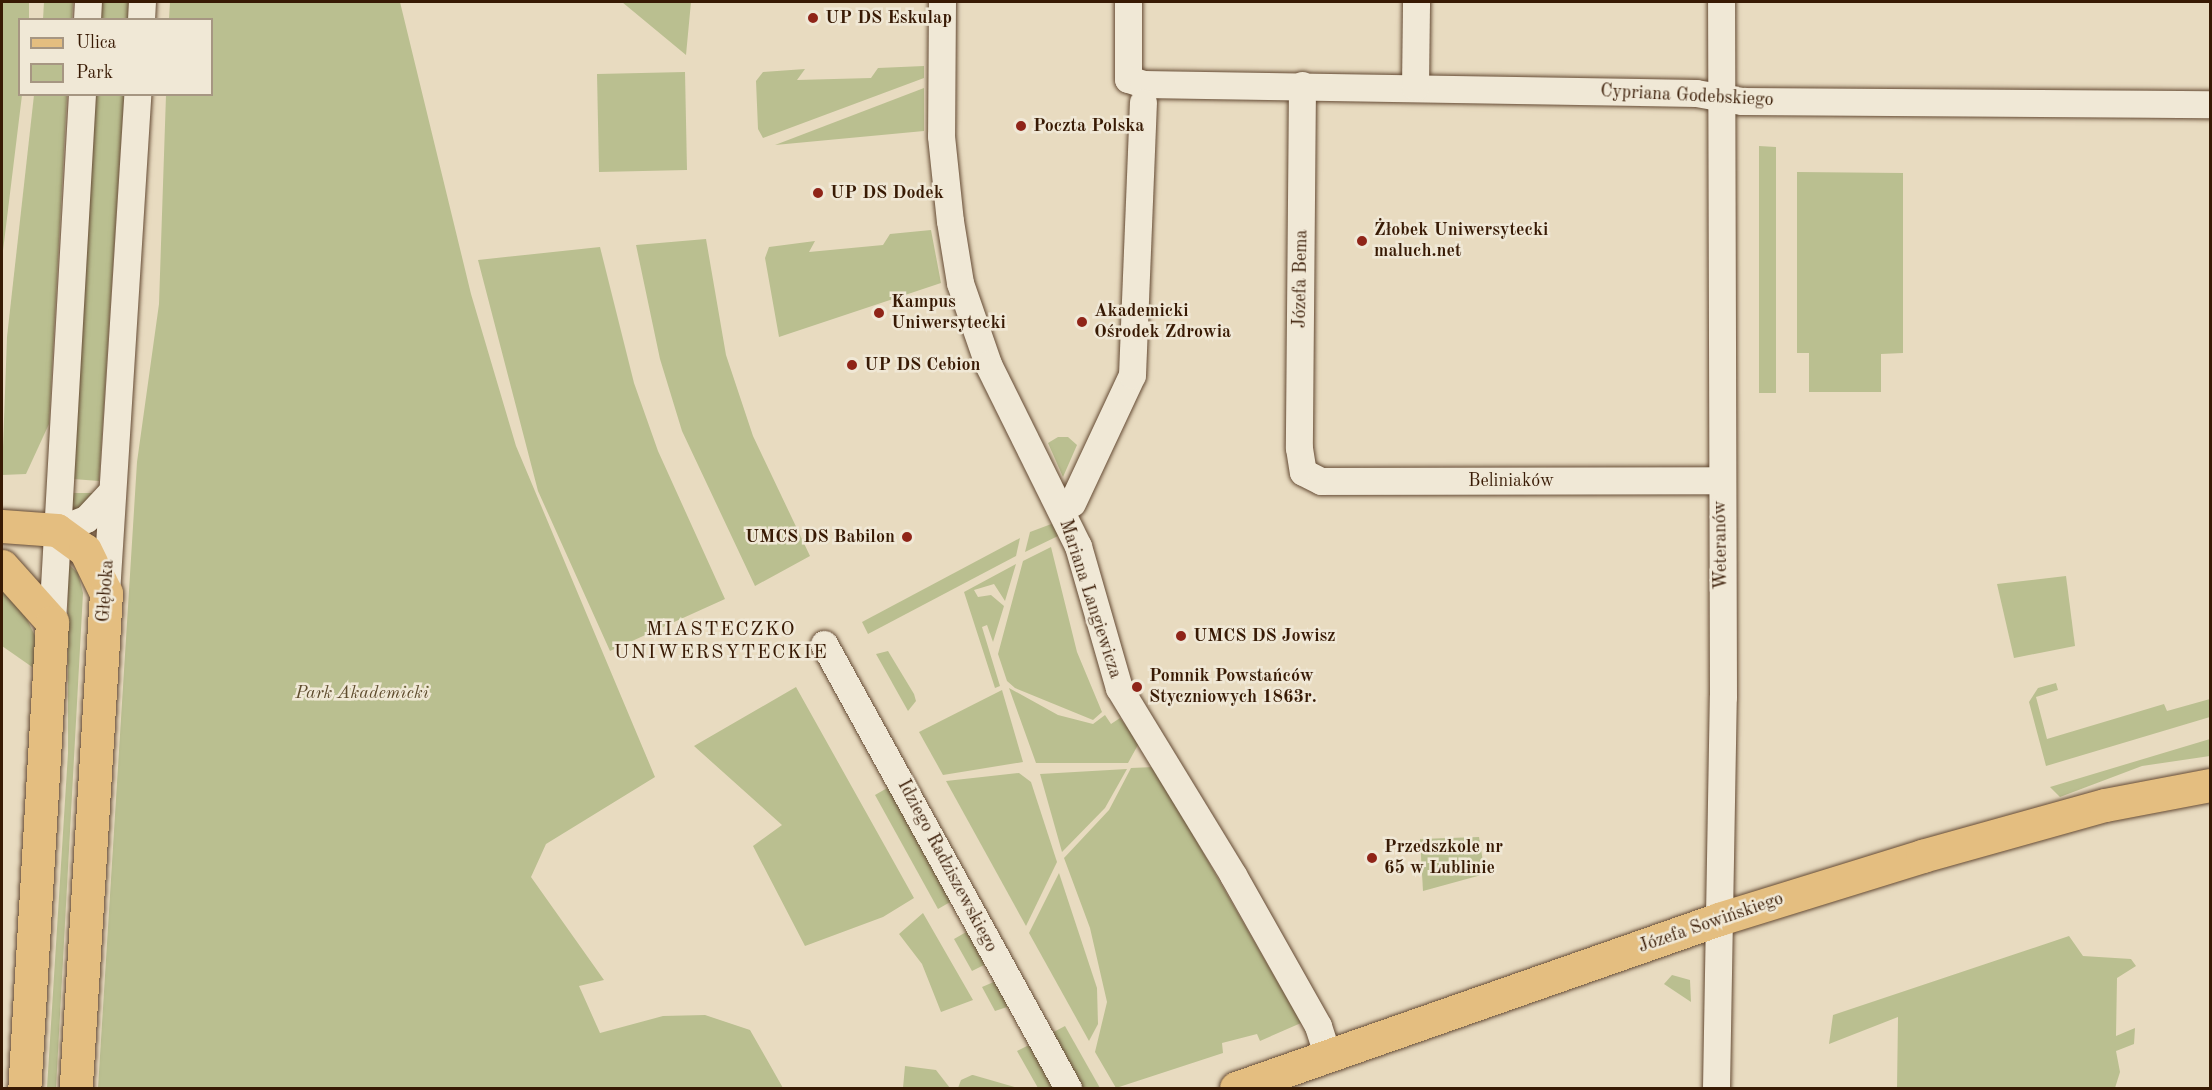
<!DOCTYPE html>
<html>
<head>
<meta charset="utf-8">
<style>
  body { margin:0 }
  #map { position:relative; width:2212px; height:1090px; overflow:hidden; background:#e8dbc0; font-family:"Old Standard TT",serif }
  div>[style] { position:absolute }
  .green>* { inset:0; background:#babf90 }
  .roads { filter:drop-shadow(0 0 2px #644a33) drop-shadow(0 0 2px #644a33) }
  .minor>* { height:27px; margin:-13.5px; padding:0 13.5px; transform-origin:13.5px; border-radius:13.5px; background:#f0e8d6 }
  .major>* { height:33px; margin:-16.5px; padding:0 16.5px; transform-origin:16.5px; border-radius:16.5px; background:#e4be80 }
  .dots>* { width:16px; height:16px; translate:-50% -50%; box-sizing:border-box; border:3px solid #f0e8d6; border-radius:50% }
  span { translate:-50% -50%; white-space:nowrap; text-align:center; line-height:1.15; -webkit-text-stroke:5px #f0e8d6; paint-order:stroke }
  .poi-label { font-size:18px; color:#381a04; font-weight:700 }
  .left { translate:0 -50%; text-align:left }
  .right { translate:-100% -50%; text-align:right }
  .street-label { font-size:18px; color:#381a04 }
  .park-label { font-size:18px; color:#5f4c2e; font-style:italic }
  .neighbourhood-label { font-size:20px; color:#381a04; letter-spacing:1.5px }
  .frame { position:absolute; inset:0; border:3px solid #381a04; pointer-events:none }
  .legend { position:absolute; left:18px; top:18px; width:195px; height:78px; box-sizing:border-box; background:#f0e8d6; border:2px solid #a69682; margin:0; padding:8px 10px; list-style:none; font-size:18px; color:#381a04 }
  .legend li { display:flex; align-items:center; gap:12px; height:30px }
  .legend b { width:30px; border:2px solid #a69682 }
</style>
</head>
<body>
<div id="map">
  <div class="green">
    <div style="clip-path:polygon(2px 2px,29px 2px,29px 19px,20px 20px,22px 95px,2px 259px)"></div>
    <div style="clip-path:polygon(44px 2px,73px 2px,72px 19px,43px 19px)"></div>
    <div style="clip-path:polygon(101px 2px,129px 2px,128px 19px,100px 20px)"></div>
    <div style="clip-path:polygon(170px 2px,400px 2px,471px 294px,516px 446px,655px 777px,546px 844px,531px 877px,604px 980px,579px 986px,600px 1033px,663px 1016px,705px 1015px,750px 1030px,783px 1088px,98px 1088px,137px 462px,159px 304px,166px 95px,212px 94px,212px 20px,169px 19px)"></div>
    <div style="clip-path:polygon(621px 2px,691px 2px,686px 55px,622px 2px)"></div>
    <div style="clip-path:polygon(924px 66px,924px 78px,763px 138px,758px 129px,756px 81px,763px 72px,805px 69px,797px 80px,871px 78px,878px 68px)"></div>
    <div style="clip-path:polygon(685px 72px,687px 170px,599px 172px,597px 74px)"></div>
    <div style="clip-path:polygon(924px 88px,924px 131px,775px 145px)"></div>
    <div style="clip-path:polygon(34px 95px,67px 95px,49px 424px,26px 474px,2px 475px,7px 337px)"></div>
    <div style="clip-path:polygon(96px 95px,124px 95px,99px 481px,73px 479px)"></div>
    <div style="clip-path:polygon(1759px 146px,1776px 147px,1776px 393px,1759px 393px)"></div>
    <div style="clip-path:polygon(1797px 172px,1903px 173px,1903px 353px,1881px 354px,1881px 392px,1809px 392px,1809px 353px,1797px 353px)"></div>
    <div style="clip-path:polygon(931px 230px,941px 283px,779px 337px,765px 258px,769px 247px,815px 241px,809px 252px,883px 245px,890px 234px)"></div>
    <div style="clip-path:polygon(706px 239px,726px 355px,753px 436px,810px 556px,755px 586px,682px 431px,660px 359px,636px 245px)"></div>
    <div style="clip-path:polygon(600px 247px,634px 383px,658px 451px,725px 599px,610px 651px,538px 491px,478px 260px)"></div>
    <div style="clip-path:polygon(1058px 437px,1068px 437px,1077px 445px,1063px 477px,1048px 443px)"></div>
    <div style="clip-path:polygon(73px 493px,96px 493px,72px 516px)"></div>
    <div style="clip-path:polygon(1054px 523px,1058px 536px,1025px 552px,1030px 532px)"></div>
    <div style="clip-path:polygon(1020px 538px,1016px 556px,868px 634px,862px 622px)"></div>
    <div style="clip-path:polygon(1051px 547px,1077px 652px,1102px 712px,1093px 720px,1015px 688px,1007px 681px,998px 654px,1023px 561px)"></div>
    <div style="clip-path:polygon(68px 564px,78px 573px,83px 593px,56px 1088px,47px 1088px,68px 753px)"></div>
    <div style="clip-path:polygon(1016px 564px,1005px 601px,994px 584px,974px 590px,978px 597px,991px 595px,1004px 606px,993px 642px,987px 625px,982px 627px,1000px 686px,995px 688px,964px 592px)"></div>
    <div style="clip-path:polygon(2066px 576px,2075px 646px,2014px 658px,1997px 584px)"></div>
    <div style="clip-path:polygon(2px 591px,22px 609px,36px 638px,35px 669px,2px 646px)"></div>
    <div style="clip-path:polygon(888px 651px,914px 694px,916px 701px,908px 711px,876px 654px)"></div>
    <div style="clip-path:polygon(2056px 683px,2058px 690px,2036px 697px,2047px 739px,2164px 704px,2167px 711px,2210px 699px,2210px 717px,2046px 766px,2029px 702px,2038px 688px)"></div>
    <div style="clip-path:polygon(796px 687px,914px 898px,883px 917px,805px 946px,753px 846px,782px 825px,694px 746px)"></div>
    <div style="clip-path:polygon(1009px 688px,1058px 715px,1093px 724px,1105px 715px,1111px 724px,1120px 718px,1139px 743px,1128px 763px,1036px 763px)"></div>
    <div style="clip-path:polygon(1002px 690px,1023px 762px,943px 775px,919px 732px)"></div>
    <div style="clip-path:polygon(2210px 739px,2210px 756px,2142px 766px,2060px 797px,2050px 787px)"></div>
    <div style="clip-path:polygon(1154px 767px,1301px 1023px,1260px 1041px,1257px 1034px,1222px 1043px,1223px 1053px,1116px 1088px,1095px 1052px,1107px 1002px,1090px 928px,1064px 858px,1109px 810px,1131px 768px)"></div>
    <div style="clip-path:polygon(1127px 769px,1105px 808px,1062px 852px,1040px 774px)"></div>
    <div style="clip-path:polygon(1019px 773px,1031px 782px,1057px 862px,1026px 926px,946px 781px)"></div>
    <div style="clip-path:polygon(889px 787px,952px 901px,938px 909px,875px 795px)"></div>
    <div style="clip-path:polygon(1479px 837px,1485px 874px,1423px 891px,1420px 839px)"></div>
    <div style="clip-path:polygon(1059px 873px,1097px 988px,1098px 1024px,1089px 1041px,1029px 933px)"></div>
    <div style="clip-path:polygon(923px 913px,973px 1000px,941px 1012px,922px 964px,899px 934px)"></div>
    <div style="clip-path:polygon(968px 931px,986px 964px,972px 971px,954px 939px)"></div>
    <div style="clip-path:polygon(2069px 936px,2083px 956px,2131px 959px,2136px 966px,2117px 978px,2116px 1036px,2135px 1028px,2134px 1044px,2116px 1051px,2120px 1072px,2115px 1088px,1897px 1088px,1898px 1017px,1829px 1044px,1833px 1015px)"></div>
    <div style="clip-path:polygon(1672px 975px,1690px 980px,1691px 1002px,1664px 984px)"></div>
    <div style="clip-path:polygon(996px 981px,1010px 1006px,995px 1011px,982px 987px)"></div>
    <div style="clip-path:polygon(1065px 1026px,1100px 1088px,1080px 1088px,1050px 1034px)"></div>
    <div style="clip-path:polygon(1031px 1044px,1055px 1088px,1038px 1088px,1017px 1051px)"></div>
    <div style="clip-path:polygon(905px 1066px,936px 1070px,950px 1088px,903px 1088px)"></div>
    <div style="clip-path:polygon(972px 1075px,973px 1075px,1018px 1088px,958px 1088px,961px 1080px)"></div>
  </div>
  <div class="roads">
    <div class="minor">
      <div style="left:942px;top:2px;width:134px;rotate:90.4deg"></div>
      <div style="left:941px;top:136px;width:85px;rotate:84deg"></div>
      <div style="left:950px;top:221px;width:63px;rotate:80.8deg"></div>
      <div style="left:960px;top:283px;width:86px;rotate:70.9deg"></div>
      <div style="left:988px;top:364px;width:203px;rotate:63.7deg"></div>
      <div style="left:1078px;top:546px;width:148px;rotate:73.9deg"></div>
      <div style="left:1119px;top:688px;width:219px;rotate:58.6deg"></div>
      <div style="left:1233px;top:875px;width:173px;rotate:60.6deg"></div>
      <div style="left:1318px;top:1026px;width:32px;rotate:72deg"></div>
      <div style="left:1128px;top:2px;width:77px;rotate:90deg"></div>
      <div style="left:1128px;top:79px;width:16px;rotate:18deg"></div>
      <div style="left:1143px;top:84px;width:553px;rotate:0.93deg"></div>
      <div style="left:1696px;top:93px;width:47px;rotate:9.9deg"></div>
      <div style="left:1742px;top:101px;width:468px;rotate:0.4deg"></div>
      <div style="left:87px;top:20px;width:18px;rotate:-87deg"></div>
      <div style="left:141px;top:20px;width:18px;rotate:-87deg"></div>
      <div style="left:1302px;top:85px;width:363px;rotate:90.5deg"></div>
      <div style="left:1299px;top:448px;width:24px;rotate:81deg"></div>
      <div style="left:1303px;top:472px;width:20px;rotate:27deg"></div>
      <div style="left:1321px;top:481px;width:400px;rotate:-0.1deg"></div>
      <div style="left:1415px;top:87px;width:85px;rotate:-89.3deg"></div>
      <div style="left:1072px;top:503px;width:141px;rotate:-64.9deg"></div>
      <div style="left:1132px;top:375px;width:273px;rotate:-87.7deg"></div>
      <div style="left:57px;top:530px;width:31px;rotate:-21deg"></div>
      <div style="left:86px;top:519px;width:38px;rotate:-47deg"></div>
      <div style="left:106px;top:593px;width:500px;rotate:-86.4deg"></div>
      <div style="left:52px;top:622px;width:529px;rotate:-86.75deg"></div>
      <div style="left:824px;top:644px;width:507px;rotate:61.21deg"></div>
      <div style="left:1716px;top:1088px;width:391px;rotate:-89deg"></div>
      <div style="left:1723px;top:697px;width:695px;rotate:-90.16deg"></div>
    </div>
    <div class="major">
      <div style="left:2px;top:526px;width:55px;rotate:4.2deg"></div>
      <div style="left:57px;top:530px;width:34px;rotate:36deg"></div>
      <div style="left:85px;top:550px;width:48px;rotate:64deg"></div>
      <div style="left:106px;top:593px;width:496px;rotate:93.5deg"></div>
      <div style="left:2px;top:566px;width:75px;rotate:48.2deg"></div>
      <div style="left:52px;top:622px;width:467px;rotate:93.4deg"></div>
      <div style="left:1236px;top:1088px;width:512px;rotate:-19.28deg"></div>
      <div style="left:1719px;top:919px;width:213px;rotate:-17.2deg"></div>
      <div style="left:1922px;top:856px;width:190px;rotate:-15.6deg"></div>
      <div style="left:2105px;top:805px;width:107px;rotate:-10.8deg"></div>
    </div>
  </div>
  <div class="dots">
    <div style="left:813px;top:18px;background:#8f2418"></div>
    <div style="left:1021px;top:126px;background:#8f2418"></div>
    <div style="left:818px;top:193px;background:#8f2418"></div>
    <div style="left:1362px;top:241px;background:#8f2418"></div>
    <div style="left:879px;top:313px;background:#8f2418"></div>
    <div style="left:1082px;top:322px;background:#8f2418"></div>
    <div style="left:852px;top:365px;background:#8f2418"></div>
    <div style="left:907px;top:537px;background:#8f2418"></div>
    <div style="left:1181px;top:636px;background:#8f2418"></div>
    <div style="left:1137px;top:687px;background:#8f2418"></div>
    <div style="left:1372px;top:858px;background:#8f2418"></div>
  </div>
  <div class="poi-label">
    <span class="left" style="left:825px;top:18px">UP DS Eskulap</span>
    <span class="left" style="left:1033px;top:126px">Poczta Polska</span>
    <span class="left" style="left:830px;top:193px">UP DS Dodek</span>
    <span class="left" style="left:1374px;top:241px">Żłobek Uniwersytecki<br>maluch.net</span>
    <span class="left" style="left:891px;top:313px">Kampus<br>Uniwersytecki</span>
    <span class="left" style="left:1094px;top:322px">Akademicki<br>Ośrodek Zdrowia</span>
    <span class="left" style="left:864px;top:365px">UP DS Cebion</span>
    <span class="right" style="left:895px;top:537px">UMCS DS Babilon</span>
    <span class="left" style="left:1193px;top:636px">UMCS DS Jowisz</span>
    <span class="left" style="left:1149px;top:687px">Pomnik Powstańców<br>Styczniowych 1863r.</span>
    <span class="left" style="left:1384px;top:858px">Przedszkole nr<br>65 w Lublinie</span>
  </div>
  <div class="street-label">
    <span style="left:1687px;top:96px;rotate:3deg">Cypriana Godebskiego</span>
    <span style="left:1301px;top:279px;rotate:-89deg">Józefa Bema</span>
    <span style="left:1511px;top:481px">Beliniaków</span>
    <span style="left:1721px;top:545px;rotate:-91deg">Weteranów</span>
    <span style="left:106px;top:591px;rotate:-86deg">Głęboka</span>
    <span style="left:1090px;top:599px;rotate:72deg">Mariana Langiewicza</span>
    <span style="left:947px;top:866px;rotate:62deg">Idziego Radziszewskiego</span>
    <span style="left:1711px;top:923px;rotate:-19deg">Józefa Sowińskiego</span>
  </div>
  <div class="park-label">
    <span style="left:362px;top:693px">Park Akademicki</span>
  </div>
  <div class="neighbourhood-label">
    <span style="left:721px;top:642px">MIASTECZKO<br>UNIWERSYTECKIE</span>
  </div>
  <div class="frame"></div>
  <ul class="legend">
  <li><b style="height:8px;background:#e4be80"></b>Ulica</li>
  <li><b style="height:16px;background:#babf90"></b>Park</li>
  </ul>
</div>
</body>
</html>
